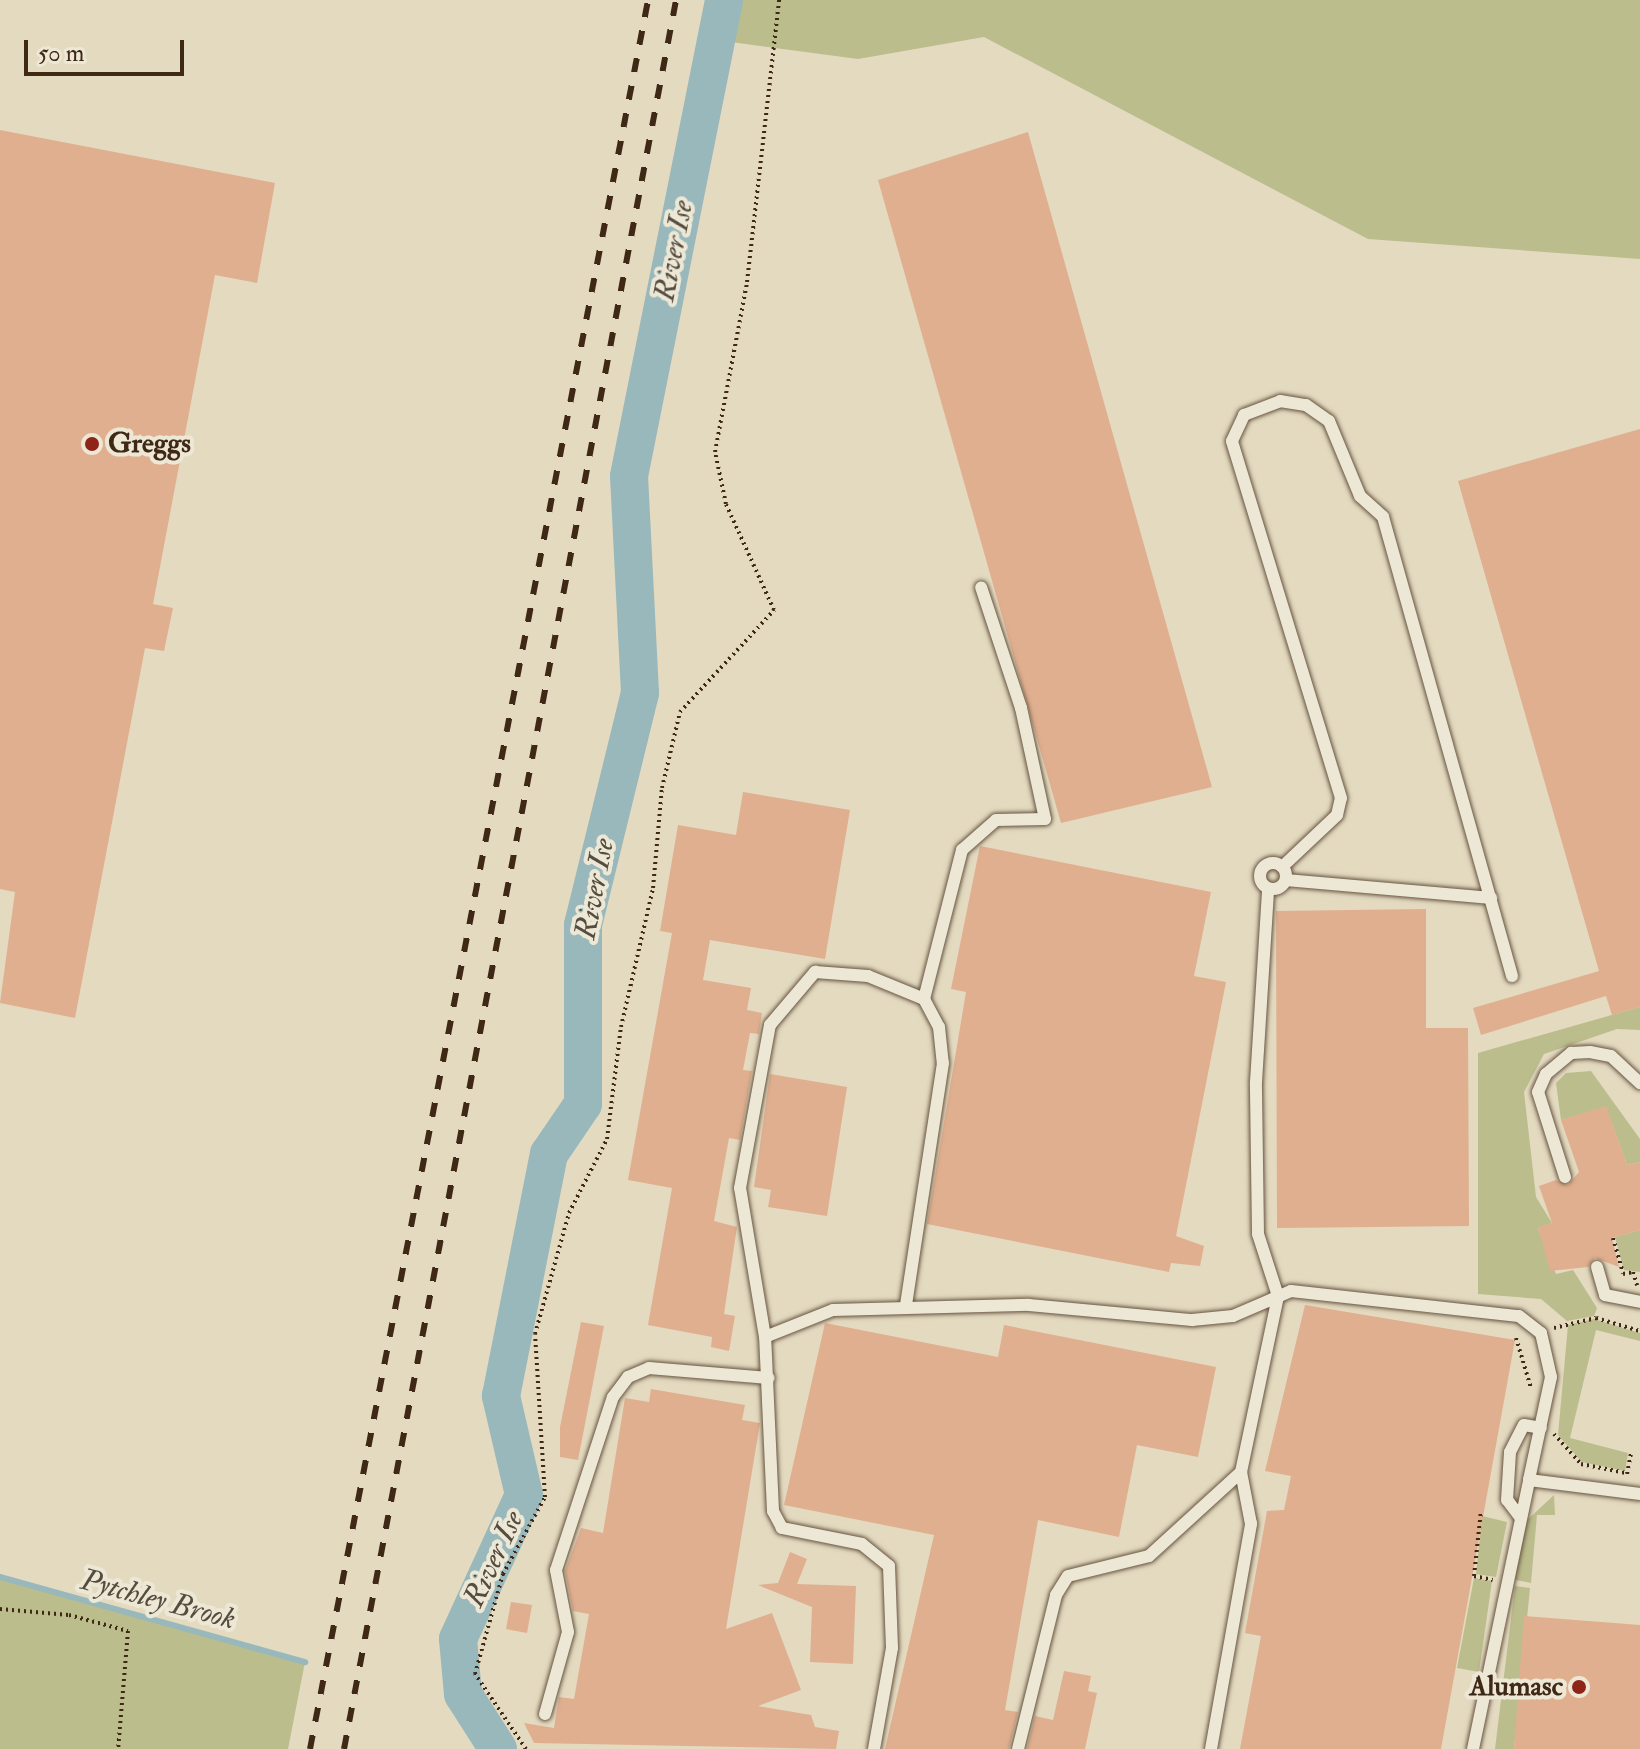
<!DOCTYPE html>
<html>
<head>
<meta charset="utf-8">
<style>
  body { margin:0 }
  #map { position:relative; width:1640px; height:1749px; overflow:hidden; background:#e3dac0; font-family:"IM FELL Double Pica",serif }
  div>[style] { position:absolute }
  .green>* { inset:0; background:#bbbd8d }
  .stream>* { height:6px; margin:-3px; padding:0 3px; transform-origin:3px; border-radius:3px; background:#98b8bb }
  .river>* { height:38px; margin:-19px; padding:0 19px; transform-origin:19px; border-radius:19px; background:#98b8bb }
  .building>* { inset:0; background:#e0af8f }
  .path>* { height:4px; margin-top:-2px; transform-origin:0; background:repeating-linear-gradient(90deg,#3f2816 0 2px,transparent 0 6px) }
  .roads { filter:drop-shadow(0 0 2px #685440) drop-shadow(0 0 2px #685440) }
  .lane>* { height:12px; margin:-6px; padding:0 6px; transform-origin:6px; border-radius:6px; background:#ede7d6 }
  .lane>.ring { margin:-6px; padding:0; box-sizing:content-box; background:none; border:12px solid #ede7d6; border-radius:50% }
  .rail>* { height:6px; margin-top:-3px; transform-origin:0; background:repeating-linear-gradient(90deg,#3f2816 0 14px,transparent 0 28px) }
  .dots>* { width:22px; height:22px; translate:-50% -50%; box-sizing:border-box; border:4px solid #ede7d6; border-radius:50% }
  span { translate:-50% -50%; white-space:nowrap; text-align:center; line-height:1.15; -webkit-text-stroke:8px #ede7d6; paint-order:stroke }
  .poi-label { font-size:28px; color:#3f2816; font-weight:700 }
  .left { translate:0 -50%; text-align:left }
  .right { translate:-100% -50%; text-align:right }
  .water-label { font-size:30px; color:#554c3f; font-style:italic }
  .scale { position:absolute; left:24px; top:40px; width:160px; height:36px; box-sizing:border-box; border:4px solid #3f2816; border-top:0; padding-left:10px; font-size:24px; line-height:28px; white-space:nowrap; color:#3f2816; -webkit-text-stroke:6px #ede7d6; paint-order:stroke }
</style>
</head>
<body>
<div id="map">
  <div class="green">
    <div style="clip-path:polygon(724px 0,1640px 0,1640px 259px,1368px 239px,984px 37px,858px 59px,716px 40px)"></div>
    <div style="clip-path:polygon(1640px 1007px,1640px 1030px,1617px 1029px,1544px 1054px,1524px 1092px,1536px 1197px,1552px 1223px,1538px 1228px,1556px 1274px,1573px 1270px,1597px 1308px,1594px 1316px,1567px 1321px,1541px 1299px,1478px 1294px,1478px 1053px)"></div>
    <div style="clip-path:polygon(1591px 1071px,1640px 1139px,1640px 1162px,1627px 1165px,1606px 1107px,1561px 1120px,1556px 1083px,1566px 1073px)"></div>
    <div style="clip-path:polygon(1640px 1230px,1640px 1272px,1624px 1270px,1615px 1237px)"></div>
    <div style="clip-path:polygon(1594px 1319px,1640px 1333px,1640px 1341px,1596px 1330px,1570px 1438px,1628px 1453px,1625px 1471px,1582px 1462px,1558px 1435px,1568px 1325px)"></div>
    <div style="clip-path:polygon(1554px 1495px,1555px 1515px,1537px 1515px,1531px 1583px,1511px 1579px,1525px 1522px)"></div>
    <div style="clip-path:polygon(1482px 1516px,1507px 1522px,1496px 1577px,1476px 1574px)"></div>
    <div style="clip-path:polygon(0 1577px,305px 1662px,288px 1749px,0 1749px)"></div>
    <div style="clip-path:polygon(1474px 1578px,1492px 1581px,1479px 1672px,1457px 1668px)"></div>
    <div style="clip-path:polygon(1515px 1586px,1530px 1588px,1514px 1749px,1495px 1749px)"></div>
  </div>
  <div class="stream">
    <div style="left:0;top:1577px;width:317px;rotate:15.6deg"></div>
  </div>
  <div class="river">
    <div style="left:498px;top:1749px;width:65px;rotate:-122.5deg"></div>
    <div style="left:463px;top:1694px;width:55px;rotate:-95.2deg"></div>
    <div style="left:458px;top:1639px;width:158px;rotate:-65.4deg"></div>
    <div style="left:524px;top:1495px;width:102px;rotate:-103.1deg"></div>
    <div style="left:501px;top:1396px;width:247px;rotate:-78.8deg"></div>
    <div style="left:549px;top:1154px;width:60px;rotate:-55.8deg"></div>
    <div style="left:583px;top:1104px;width:179px;rotate:-90deg"></div>
    <div style="left:583px;top:925px;width:239px;rotate:-76.2deg"></div>
    <div style="left:640px;top:693px;width:217px;rotate:-92.9deg"></div>
    <div style="left:629px;top:476px;width:485px;rotate:-78.7deg"></div>
  </div>
  <div class="building">
    <div style="clip-path:polygon(0 130px,275px 183px,257px 283px,215px 275px,153px 604px,173px 608px,164px 651px,145px 648px,75px 1018px,0 1003px,15px 892px,0 889px)"></div>
    <div style="clip-path:polygon(1028px 132px,1212px 787px,1061px 823px,878px 180px)"></div>
    <div style="clip-path:polygon(1640px 429px,1640px 1007px,1612px 1015px,1606px 996px,1481px 1035px,1473px 1008px,1599px 971px,1458px 481px)"></div>
    <div style="clip-path:polygon(743px 792px,850px 810px,825px 959px,710px 940px,703px 980px,751px 988px,747px 1010px,762px 1013px,759px 1034px,750px 1033px,743px 1070px,752px 1071px,740px 1140px,729px 1138px,714px 1221px,737px 1227px,724px 1314px,735px 1316px,729px 1351px,711px 1347px,712px 1337px,648px 1325px,672px 1188px,628px 1180px,672px 933px,660px 931px,678px 825px,736px 835px)"></div>
    <div style="clip-path:polygon(980px 846px,1211px 892px,1194px 976px,1226px 982px,1176px 1236px,1204px 1246px,1200px 1266px,1171px 1263px,1169px 1272px,927px 1224px,966px 992px,951px 989px)"></div>
    <div style="clip-path:polygon(1426px 909px,1426px 1028px,1468px 1028px,1469px 1226px,1277px 1228px,1276px 911px)"></div>
    <div style="clip-path:polygon(770px 1074px,847px 1087px,827px 1216px,768px 1207px,771px 1190px,754px 1187px)"></div>
    <div style="clip-path:polygon(1606px 1106px,1627px 1165px,1640px 1162px,1640px 1230px,1612px 1238px,1619px 1267px,1595px 1258px,1588px 1267px,1550px 1271px,1538px 1227px,1552px 1223px,1539px 1186px,1556px 1180px,1568px 1185px,1579px 1172px,1561px 1120px)"></div>
    <div style="clip-path:polygon(1305px 1305px,1515px 1340px,1441px 1749px,1240px 1749px,1261px 1636px,1245px 1633px,1267px 1511px,1284px 1510px,1291px 1476px,1265px 1471px)"></div>
    <div style="clip-path:polygon(581px 1322px,604px 1326px,578px 1460px,560px 1457px,560px 1427px)"></div>
    <div style="clip-path:polygon(825px 1323px,998px 1357px,1004px 1325px,1216px 1367px,1198px 1457px,1137px 1445px,1119px 1537px,1038px 1520px,1005px 1710px,1018px 1712px,1009px 1749px,885px 1749px,934px 1535px,784px 1505px)"></div>
    <div style="clip-path:polygon(651px 1389px,745px 1405px,742px 1420px,760px 1423px,726px 1629px,772px 1613px,801px 1690px,758px 1706px,811px 1715px,815px 1727px,839px 1731px,836px 1749px,534px 1743px,524px 1723px,554px 1728px,559px 1697px,574px 1699px,589px 1614px,573px 1611px,565px 1571px,581px 1528px,603px 1533px,625px 1398px,649px 1402px)"></div>
    <div style="clip-path:polygon(790px 1552px,807px 1559px,797px 1584px,856px 1586px,853px 1664px,810px 1662px,812px 1607px,758px 1585px,778px 1583px)"></div>
    <div style="clip-path:polygon(511px 1602px,532px 1605px,527px 1633px,506px 1629px)"></div>
    <div style="clip-path:polygon(1524px 1616px,1640px 1625px,1640px 1749px,1514px 1749px)"></div>
    <div style="clip-path:polygon(1064px 1671px,1091px 1676px,1088px 1691px,1097px 1693px,1085px 1749px,1027px 1749px,1035px 1716px,1053px 1720px)"></div>
  </div>
  <div class="path">
    <div style="left:1613px;top:1238px;width:37px;rotate:74deg"></div>
    <div style="left:1623px;top:1274px;width:10px;rotate:-11deg"></div>
    <div style="left:1633px;top:1272px;width:14px;rotate:73deg"></div>
    <div style="left:1554px;top:1328px;width:43px;rotate:-13.4deg"></div>
    <div style="left:1596px;top:1318px;width:46px;rotate:16.5deg"></div>
    <div style="left:1516px;top:1338px;width:52px;rotate:73.3deg"></div>
    <div style="left:1554px;top:1434px;width:40px;rotate:48deg"></div>
    <div style="left:1581px;top:1464px;width:46px;rotate:11.3deg"></div>
    <div style="left:1627px;top:1474px;width:21px;rotate:-79deg"></div>
    <div style="left:1474px;top:1576px;width:65px;rotate:-83.9deg"></div>
    <div style="left:1474px;top:1576px;width:19px;rotate:12deg"></div>
    <div style="left:0;top:1609px;width:69px;rotate:5deg"></div>
    <div style="left:69px;top:1615px;width:61px;rotate:15.2deg"></div>
    <div style="left:128px;top:1631px;width:118px;rotate:94.8deg"></div>
    <div style="left:526px;top:1749px;width:91px;rotate:-124.2deg"></div>
    <div style="left:475px;top:1674px;width:104px;rotate:-74.4deg"></div>
    <div style="left:503px;top:1574px;width:88px;rotate:-61.4deg"></div>
    <div style="left:545px;top:1497px;width:163px;rotate:-93.5deg"></div>
    <div style="left:535px;top:1334px;width:126px;rotate:-74.3deg"></div>
    <div style="left:569px;top:1213px;width:83px;rotate:-62.8deg"></div>
    <div style="left:607px;top:1139px;width:113px;rotate:-82.9deg"></div>
    <div style="left:621px;top:1027px;width:143px;rotate:-77deg"></div>
    <div style="left:653px;top:888px;width:100px;rotate:-84.9deg"></div>
    <div style="left:662px;top:788px;width:78px;rotate:-76.7deg"></div>
    <div style="left:680px;top:712px;width:139px;rotate:-47.3deg"></div>
    <div style="left:774px;top:610px;width:116px;rotate:-114.4deg"></div>
    <div style="left:726px;top:504px;width:53px;rotate:-101.9deg"></div>
    <div style="left:715px;top:452px;width:173px;rotate:-79.3deg"></div>
    <div style="left:747px;top:282px;width:284px;rotate:-83.5deg"></div>
  </div>
  <div class="roads">
    <div class="lane">
      <div class="ring" style="left:1260px;top:863px;width:14px;height:14px"></div>
      <div style="left:1282px;top:867px;width:76px;rotate:-43.4deg"></div>
      <div style="left:1337px;top:815px;width:17px;rotate:-77deg"></div>
      <div style="left:1341px;top:798px;width:373px;rotate:-107deg"></div>
      <div style="left:1232px;top:441px;width:29px;rotate:-65deg"></div>
      <div style="left:1244px;top:415px;width:39px;rotate:-21deg"></div>
      <div style="left:1280px;top:401px;width:26px;rotate:9deg"></div>
      <div style="left:1306px;top:405px;width:28px;rotate:35deg"></div>
      <div style="left:1329px;top:421px;width:81px;rotate:67.5deg"></div>
      <div style="left:1360px;top:496px;width:31px;rotate:42deg"></div>
      <div style="left:1383px;top:517px;width:477px;rotate:74.3deg"></div>
      <div style="left:1286px;top:880px;width:206px;rotate:5deg"></div>
      <div style="left:924px;top:999px;width:154px;rotate:-75.7deg"></div>
      <div style="left:962px;top:850px;width:45px;rotate:-41.4deg"></div>
      <div style="left:996px;top:820px;width:49px;rotate:-1.2deg"></div>
      <div style="left:1045px;top:819px;width:114px;rotate:-102.2deg"></div>
      <div style="left:1021px;top:708px;width:127px;rotate:-108.3deg"></div>
      <div style="left:1565px;top:1177px;width:89px;rotate:-107.6deg"></div>
      <div style="left:1538px;top:1092px;width:20px;rotate:-66deg"></div>
      <div style="left:1546px;top:1074px;width:33px;rotate:-40deg"></div>
      <div style="left:1571px;top:1053px;width:19px;rotate:-3deg"></div>
      <div style="left:1590px;top:1052px;width:21px;rotate:11deg"></div>
      <div style="left:1611px;top:1056px;width:40px;rotate:43deg"></div>
      <div style="left:1597px;top:1267px;width:29px;rotate:74deg"></div>
      <div style="left:1605px;top:1295px;width:36px;rotate:11deg"></div>
      <div style="left:765px;top:1337px;width:73px;rotate:-21.7deg"></div>
      <div style="left:833px;top:1310px;width:196px;rotate:-1.5deg"></div>
      <div style="left:1029px;top:1305px;width:164px;rotate:5.3deg"></div>
      <div style="left:1192px;top:1320px;width:41px;rotate:-5.6deg"></div>
      <div style="left:1233px;top:1316px;width:63px;rotate:-23.3deg"></div>
      <div style="left:1291px;top:1291px;width:229px;rotate:6.3deg"></div>
      <div style="left:1519px;top:1316px;width:28px;rotate:38deg"></div>
      <div style="left:1541px;top:1333px;width:45px;rotate:77.2deg"></div>
      <div style="left:1551px;top:1377px;width:105px;rotate:102.1deg"></div>
      <div style="left:1529px;top:1480px;width:112px;rotate:7.2deg"></div>
      <div style="left:1520px;top:1517px;width:21px;rotate:-127deg"></div>
      <div style="left:1507px;top:1500px;width:48px;rotate:-86.4deg"></div>
      <div style="left:1510px;top:1452px;width:30px;rotate:-63deg"></div>
      <div style="left:1524px;top:1425px;width:17px;rotate:10deg"></div>
      <div style="left:545px;top:1714px;width:85px;rotate:-74.3deg"></div>
      <div style="left:568px;top:1632px;width:63px;rotate:-101deg"></div>
      <div style="left:556px;top:1570px;width:182px;rotate:-71.8deg"></div>
      <div style="left:613px;top:1397px;width:25px;rotate:-53deg"></div>
      <div style="left:628px;top:1377px;width:23px;rotate:-23deg"></div>
      <div style="left:649px;top:1368px;width:120px;rotate:4.8deg"></div>
      <div style="left:874px;top:1749px;width:103px;rotate:-79.9deg"></div>
      <div style="left:892px;top:1648px;width:82px;rotate:-92.1deg"></div>
      <div style="left:889px;top:1566px;width:35px;rotate:-141deg"></div>
      <div style="left:862px;top:1544px;width:82px;rotate:-168.7deg"></div>
      <div style="left:782px;top:1528px;width:19px;rotate:-118deg"></div>
      <div style="left:773px;top:1511px;width:174px;rotate:-92.6deg"></div>
      <div style="left:765px;top:1337px;width:151px;rotate:-99.5deg"></div>
      <div style="left:740px;top:1188px;width:166px;rotate:-79.6deg"></div>
      <div style="left:770px;top:1025px;width:70px;rotate:-49.7deg"></div>
      <div style="left:815px;top:972px;width:53px;rotate:4.3deg"></div>
      <div style="left:868px;top:976px;width:61px;rotate:22.3deg"></div>
      <div style="left:924px;top:999px;width:32px;rotate:62deg"></div>
      <div style="left:939px;top:1027px;width:36px;rotate:84deg"></div>
      <div style="left:943px;top:1063px;width:244px;rotate:98.7deg"></div>
      <div style="left:1018px;top:1749px;width:159px;rotate:-76.1deg"></div>
      <div style="left:1056px;top:1595px;width:22px;rotate:-58deg"></div>
      <div style="left:1068px;top:1576px;width:83px;rotate:-13.9deg"></div>
      <div style="left:1149px;top:1556px;width:125px;rotate:-42.4deg"></div>
      <div style="left:1241px;top:1472px;width:180px;rotate:-78.1deg"></div>
      <div style="left:1278px;top:1296px;width:65px;rotate:-107.9deg"></div>
      <div style="left:1258px;top:1234px;width:152px;rotate:-90.8deg"></div>
      <div style="left:1256px;top:1082px;width:193px;rotate:-86.4deg"></div>
      <div style="left:1211px;top:1749px;width:229px;rotate:-79.9deg"></div>
      <div style="left:1251px;top:1524px;width:53px;rotate:-100.9deg"></div>
      <div style="left:1473px;top:1749px;width:275px;rotate:-78.2deg"></div>
    </div>
  </div>
  <div class="rail">
    <div style="left:310px;top:1749px;width:1781px;rotate:-79.06deg"></div>
    <div style="left:344px;top:1749px;width:1780px;rotate:-79.25deg"></div>
  </div>
  <div class="dots">
    <div style="left:92px;top:444px;background:#8f2418"></div>
    <div style="left:1579px;top:1687px;background:#8f2418"></div>
  </div>
  <div class="poi-label">
    <span class="left" style="left:108px;top:444px">Greggs</span>
    <span class="right" style="left:1563px;top:1687px">Alumasc</span>
  </div>
  <div class="water-label">
    <span style="left:674px;top:251px;rotate:-79deg">River Ise</span>
    <span style="left:595px;top:889px;rotate:-79deg">River Ise</span>
    <span style="left:494px;top:1559px;rotate:-65deg">River Ise</span>
    <span style="left:158px;top:1600px;rotate:15deg">Pytchley Brook</span>
  </div>
  <div class="scale">50 m</div>
</div>
</body>
</html>
